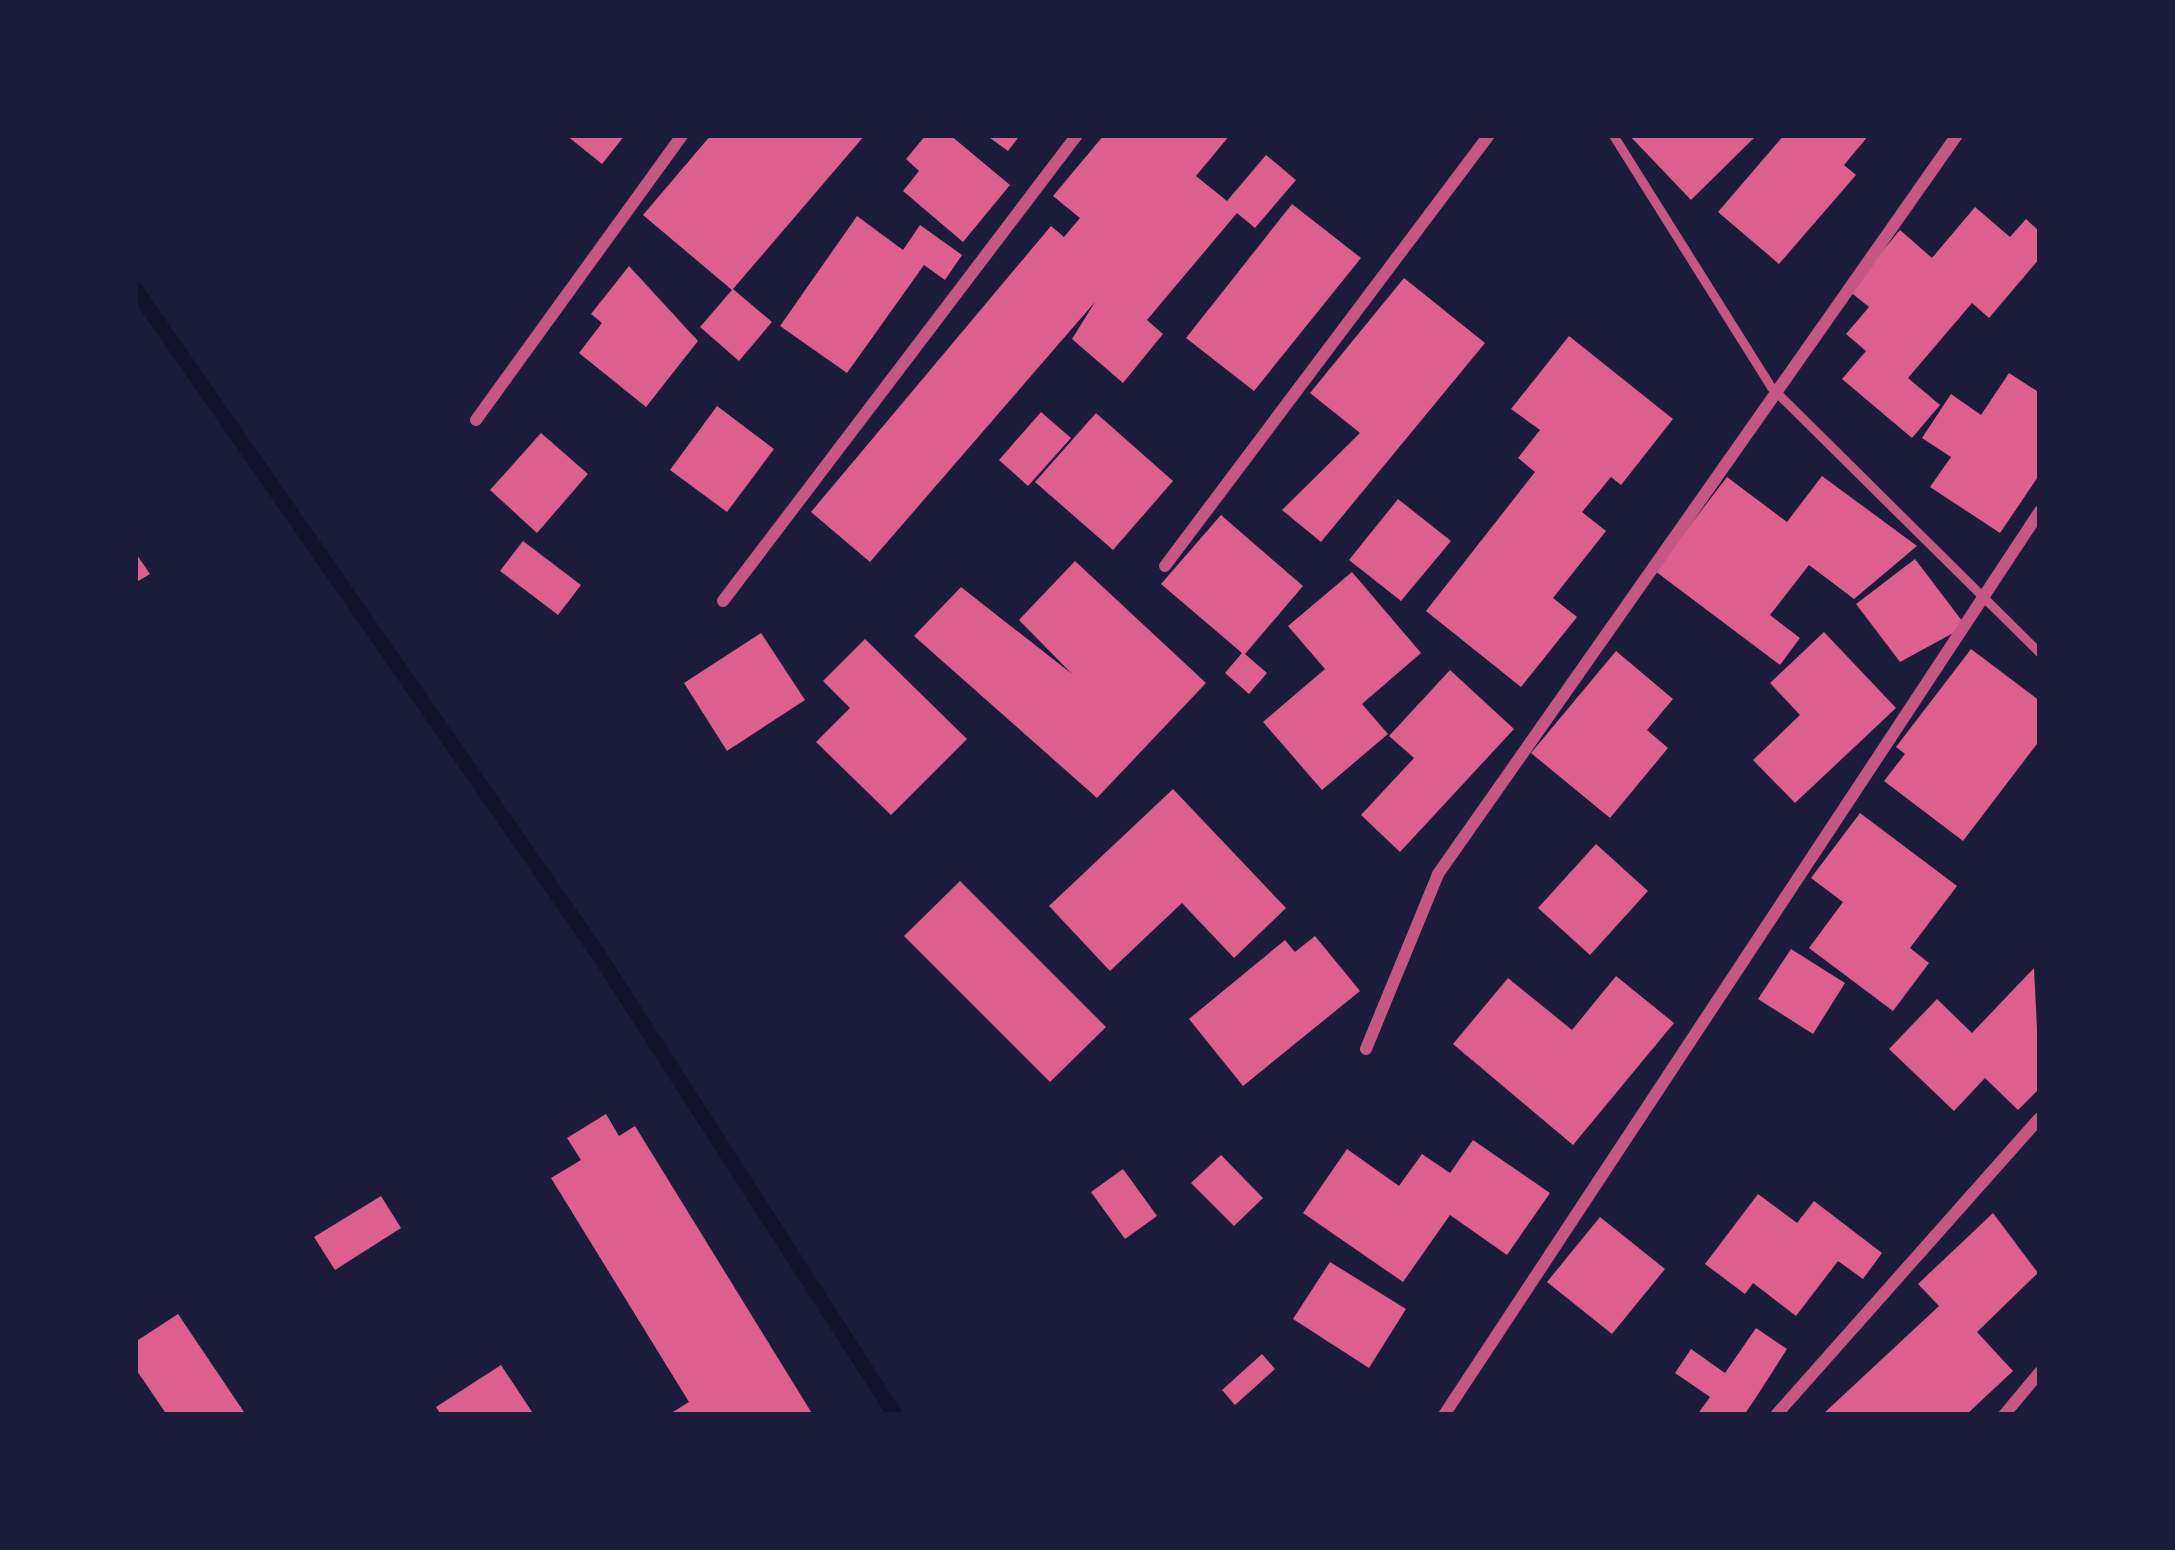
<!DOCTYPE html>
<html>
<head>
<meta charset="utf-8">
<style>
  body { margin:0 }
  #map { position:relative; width:2175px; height:1550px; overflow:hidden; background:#1b1b3a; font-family:Karla,sans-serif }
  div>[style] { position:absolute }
  .stream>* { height:15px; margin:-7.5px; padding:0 7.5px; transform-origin:7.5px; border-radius:7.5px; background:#12122b }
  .building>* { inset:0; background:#dd5f8e }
  .service>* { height:9px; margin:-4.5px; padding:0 4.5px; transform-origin:4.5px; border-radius:4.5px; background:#c65784 }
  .minor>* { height:12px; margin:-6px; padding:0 6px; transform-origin:6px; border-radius:6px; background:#c65784 }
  span { translate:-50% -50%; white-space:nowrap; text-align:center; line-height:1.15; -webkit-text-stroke:12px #1b1b3a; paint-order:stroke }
  .frame { position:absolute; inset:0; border:138px solid #1b1b3a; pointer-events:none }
</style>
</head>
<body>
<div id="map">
  <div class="stream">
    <div style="left:135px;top:289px;width:807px;rotate:55.15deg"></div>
    <div style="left:596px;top:951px;width:552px;rotate:57.2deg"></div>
  </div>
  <div class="building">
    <div style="clip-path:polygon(566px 135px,625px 135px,602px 164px)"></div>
    <div style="clip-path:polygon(711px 135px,865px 135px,733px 289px,772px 322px,739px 361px,700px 327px,732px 290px,643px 215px)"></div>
    <div style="clip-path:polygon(926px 135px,950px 135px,1010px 185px,963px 242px,903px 191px,919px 171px,906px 159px)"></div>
    <div style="clip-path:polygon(986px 135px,1020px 135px,1008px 151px)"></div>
    <div style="clip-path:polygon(1104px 135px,1230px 135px,1196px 176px,1227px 201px,1266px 155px,1296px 180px,1255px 228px,1237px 213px,1147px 320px,1163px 334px,1123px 383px,1072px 339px,1095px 302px,870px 562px,811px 512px,1051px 226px,1064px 237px,1080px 218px,1053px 196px)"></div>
    <div style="clip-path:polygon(1629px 135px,1757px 135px,1691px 200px)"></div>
    <div style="clip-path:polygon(1784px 135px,1869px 135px,1844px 165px,1856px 175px,1779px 264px,1718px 212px)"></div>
    <div style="clip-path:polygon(1292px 204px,1361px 258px,1254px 391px,1186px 338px)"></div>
    <div style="clip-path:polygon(1975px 207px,2010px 237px,2026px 219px,2040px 232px,2040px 258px,1989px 318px,1972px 303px,1908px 378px,1940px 405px,1912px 438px,1842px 379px,1866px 351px,1846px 334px,1869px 307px,1849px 291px,1900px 230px,1932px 258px)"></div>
    <div style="clip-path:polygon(857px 216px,903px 250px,920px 225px,962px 255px,945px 280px,924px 265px,847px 373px,780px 326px)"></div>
    <div style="clip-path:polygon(629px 266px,698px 341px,646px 407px,579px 353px,602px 323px,591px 314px)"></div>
    <div style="clip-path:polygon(1404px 278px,1485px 343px,1321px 542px,1282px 510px,1360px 433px,1310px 393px)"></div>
    <div style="clip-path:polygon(1569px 336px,1673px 419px,1621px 485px,1611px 477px,1582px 512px,1606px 531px,1553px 598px,1577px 617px,1521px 687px,1426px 611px,1535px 472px,1518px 458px,1540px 430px,1511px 409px)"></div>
    <div style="clip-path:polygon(2009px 373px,2040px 393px,2040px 474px,2000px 533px,1930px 487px,1951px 457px,1922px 438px,1951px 394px,1981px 415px)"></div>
    <div style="clip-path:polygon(717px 406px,774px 449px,727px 512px,670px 470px)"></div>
    <div style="clip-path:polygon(1041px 412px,1071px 438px,1028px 486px,999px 460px)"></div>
    <div style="clip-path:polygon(1096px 413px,1173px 481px,1113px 550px,1035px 482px)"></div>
    <div style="clip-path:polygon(541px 433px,588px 474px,537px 533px,490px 490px)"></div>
    <div style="clip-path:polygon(1822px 476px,1917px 546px,1854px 599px,1809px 565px,1770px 615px,1800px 638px,1780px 665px,1655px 571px,1727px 477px,1787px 522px)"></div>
    <div style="clip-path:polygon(1398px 499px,1451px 541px,1401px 601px,1349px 560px)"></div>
    <div style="clip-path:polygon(1221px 515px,1303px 586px,1245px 654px,1267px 673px,1249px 694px,1225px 673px,1242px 653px,1161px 584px)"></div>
    <div style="clip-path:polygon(523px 541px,581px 585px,558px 615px,500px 571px)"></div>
    <div style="clip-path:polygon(135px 552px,150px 574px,135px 583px)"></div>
    <div style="clip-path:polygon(1915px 559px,1966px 626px,1900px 662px,1856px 604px)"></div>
    <div style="clip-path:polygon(1075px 561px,1206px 683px,1097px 798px,914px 636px,961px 587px,1072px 674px,1019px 620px)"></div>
    <div style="clip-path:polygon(1352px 572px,1421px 653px,1362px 704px,1388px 734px,1322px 790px,1263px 722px,1325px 669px,1288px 626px)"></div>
    <div style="clip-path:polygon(1824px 632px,1896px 708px,1795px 803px,1753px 760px,1800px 715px,1770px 683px)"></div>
    <div style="clip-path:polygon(761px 633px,805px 700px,727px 751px,684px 683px)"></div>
    <div style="clip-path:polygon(865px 639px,967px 739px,891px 815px,816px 742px,850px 708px,823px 681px)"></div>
    <div style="clip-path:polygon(1971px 649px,2040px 701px,2040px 740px,1963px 841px,1884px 781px,1905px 754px,1896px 747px)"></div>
    <div style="clip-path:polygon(1616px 651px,1673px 699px,1647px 730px,1668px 748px,1610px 818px,1531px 753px)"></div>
    <div style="clip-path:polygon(1450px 670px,1514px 729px,1400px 852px,1361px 815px,1414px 758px,1389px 736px)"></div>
    <div style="clip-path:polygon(1173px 789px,1286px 908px,1234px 958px,1182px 903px,1110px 971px,1049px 906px)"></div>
    <div style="clip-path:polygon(1860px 813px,1957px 886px,1910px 948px,1929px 963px,1893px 1011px,1809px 948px,1843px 902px,1811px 878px)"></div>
    <div style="clip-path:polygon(1596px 844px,1648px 891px,1590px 955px,1538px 908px)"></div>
    <div style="clip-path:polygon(960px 881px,1106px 1027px,1050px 1082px,904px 936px)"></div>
    <div style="clip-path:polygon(1315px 936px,1360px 991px,1243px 1086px,1189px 1019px,1285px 940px,1295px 952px)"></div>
    <div style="clip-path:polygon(1791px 949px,1845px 983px,1813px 1034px,1758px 999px)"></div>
    <div style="clip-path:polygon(2034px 968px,2040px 1088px,2018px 1110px,1985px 1078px,1954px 1111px,1889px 1049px,1937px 999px,1972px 1033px)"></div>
    <div style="clip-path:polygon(1616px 976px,1674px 1023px,1573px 1145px,1453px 1044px,1508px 978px,1572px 1030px)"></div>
    <div style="clip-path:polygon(606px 1114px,619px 1136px,635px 1126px,813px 1415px,668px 1415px,689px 1402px,551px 1178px,581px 1160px,567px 1138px)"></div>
    <div style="clip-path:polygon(1473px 1140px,1550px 1193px,1507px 1255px,1450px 1215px,1403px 1282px,1303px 1213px,1347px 1149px,1399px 1186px,1422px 1154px,1450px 1173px)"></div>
    <div style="clip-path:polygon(1221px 1155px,1263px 1198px,1234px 1226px,1191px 1183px)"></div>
    <div style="clip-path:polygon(1123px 1169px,1157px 1216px,1125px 1239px,1091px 1192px)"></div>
    <div style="clip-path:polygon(1758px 1194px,1797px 1223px,1814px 1201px,1882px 1253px,1863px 1279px,1838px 1261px,1796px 1316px,1753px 1283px,1745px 1294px,1705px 1264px)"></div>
    <div style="clip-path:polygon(381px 1196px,401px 1228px,335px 1270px,314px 1237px)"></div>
    <div style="clip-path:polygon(1993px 1213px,2038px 1273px,1977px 1332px,2013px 1371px,1966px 1415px,1822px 1415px,1939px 1306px,1918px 1284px)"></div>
    <div style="clip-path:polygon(1600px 1217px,1665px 1269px,1612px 1334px,1547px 1282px)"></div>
    <div style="clip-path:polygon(1330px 1262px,1406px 1309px,1369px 1368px,1293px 1319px)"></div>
    <div style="clip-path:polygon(178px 1314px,246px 1415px,167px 1415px,135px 1368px,135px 1342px)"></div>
    <div style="clip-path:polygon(1756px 1328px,1787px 1349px,1755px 1399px,1744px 1415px,1697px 1415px,1710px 1397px,1675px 1373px,1691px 1349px,1725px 1373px)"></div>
    <div style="clip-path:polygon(1262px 1354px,1275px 1369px,1235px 1405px,1222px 1390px)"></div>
    <div style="clip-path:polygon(501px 1365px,534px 1415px,441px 1415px,436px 1407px)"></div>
  </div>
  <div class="service">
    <div style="left:1613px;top:135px;width:297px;rotate:57.9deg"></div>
    <div style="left:1771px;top:387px;width:378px;rotate:44.7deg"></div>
  </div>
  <div class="minor">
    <div style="left:476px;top:420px;width:352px;rotate:-54.1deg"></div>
    <div style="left:1165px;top:566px;width:539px;rotate:-53.07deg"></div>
    <div style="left:723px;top:601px;width:585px;rotate:-52.78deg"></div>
    <div style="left:1366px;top:1049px;width:189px;rotate:-67.6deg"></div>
    <div style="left:1438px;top:874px;width:903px;rotate:-54.92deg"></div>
    <div style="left:1444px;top:1415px;width:1083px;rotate:-56.6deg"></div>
    <div style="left:1776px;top:1415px;width:397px;rotate:-48.4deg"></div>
    <div style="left:2004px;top:1415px;width:56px;rotate:-50.1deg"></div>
  </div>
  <div class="frame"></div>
</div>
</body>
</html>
